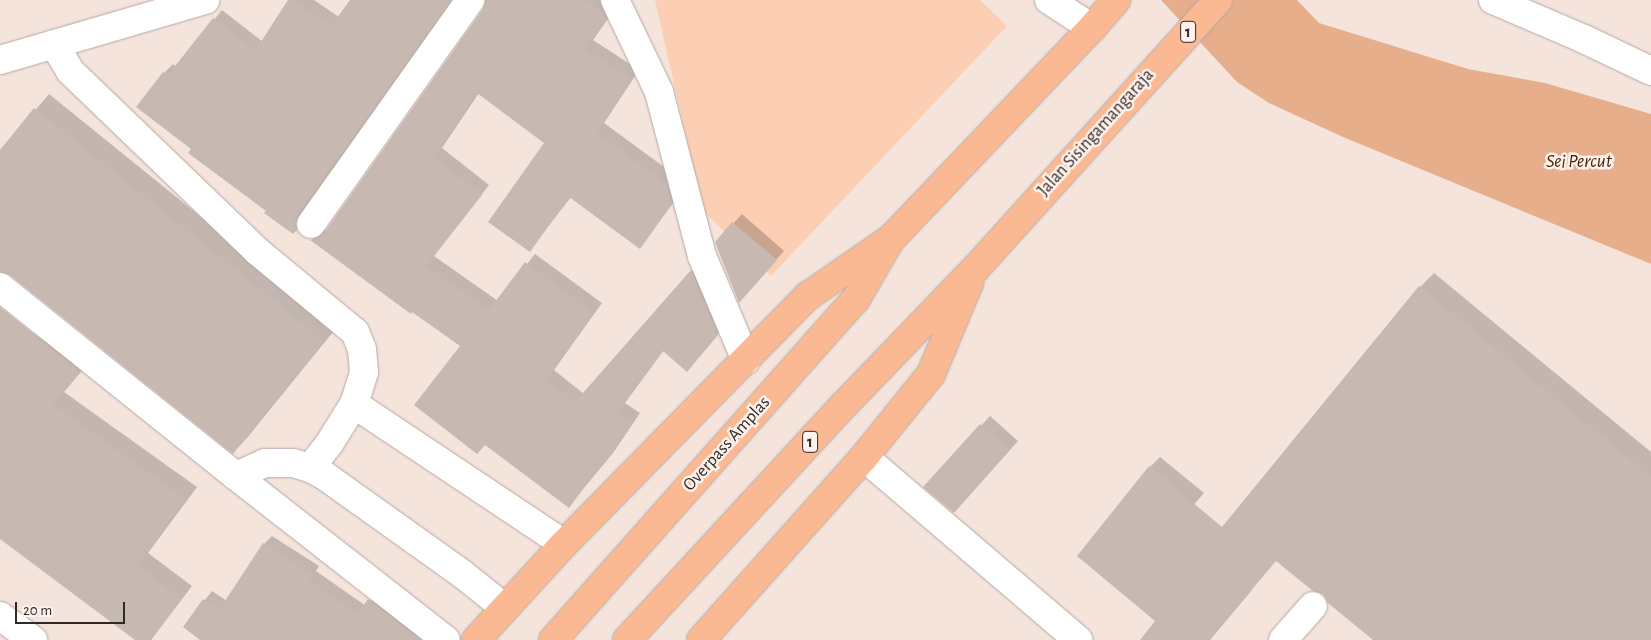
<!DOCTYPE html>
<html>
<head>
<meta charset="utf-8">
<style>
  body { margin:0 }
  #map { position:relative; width:1651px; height:640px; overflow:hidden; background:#f4e4dc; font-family:"Alegreya Sans",sans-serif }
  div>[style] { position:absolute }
  .green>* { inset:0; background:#fccfb5 }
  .water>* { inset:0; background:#e7ae8c }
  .shadow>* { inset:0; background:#0003 }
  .building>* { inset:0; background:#c7b9b1 }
  .roads { filter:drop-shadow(0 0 1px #b6a8a0) drop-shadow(0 0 1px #b6a8a0) }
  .minor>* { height:28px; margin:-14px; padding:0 14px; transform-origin:14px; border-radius:14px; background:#fff }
  .highway>* { height:28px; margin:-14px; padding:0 14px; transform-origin:14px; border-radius:14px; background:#fab992 }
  span { translate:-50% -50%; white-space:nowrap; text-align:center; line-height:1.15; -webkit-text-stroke:5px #fff2ec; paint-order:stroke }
  .shield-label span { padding:1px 4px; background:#fff2ec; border:1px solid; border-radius:4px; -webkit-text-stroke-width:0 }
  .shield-label { font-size:16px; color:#2f2a27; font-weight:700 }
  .street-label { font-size:18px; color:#2f2a27 }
  .water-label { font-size:19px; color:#442006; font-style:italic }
  .scale { position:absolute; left:15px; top:602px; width:110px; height:22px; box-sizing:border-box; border:2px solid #2f2a27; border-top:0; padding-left:6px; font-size:15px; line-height:18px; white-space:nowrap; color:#2f2a27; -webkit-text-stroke:4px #fff2ec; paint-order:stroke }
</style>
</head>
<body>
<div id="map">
  <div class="green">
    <div style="clip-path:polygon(655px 0,980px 0,1007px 26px,771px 276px,703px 211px)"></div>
  </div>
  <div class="water">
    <div style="clip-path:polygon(1161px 0,1297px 0,1319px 23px,1468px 69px,1545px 83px,1651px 114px,1651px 264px,1343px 137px,1269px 103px,1237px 82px)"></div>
  </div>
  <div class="shadow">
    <div style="clip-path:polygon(290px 0,314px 0,339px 17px,351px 0,452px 0,307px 205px,301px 224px,293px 233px,193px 149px,164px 73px,173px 64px,176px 67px,222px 10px,263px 42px)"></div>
    <div style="clip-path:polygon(486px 0,606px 0,615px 9px,593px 40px,639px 70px,604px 123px,675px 175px,680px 194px,640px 247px,571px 197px,530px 250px,546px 143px,479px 93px,442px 148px,489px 185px,434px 256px,498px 301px,535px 254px,602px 303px,554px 370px,584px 394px,700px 262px,726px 325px,695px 361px,664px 350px,625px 403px,640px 413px,613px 453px,569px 506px,462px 346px,412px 311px,411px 312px,312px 239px,320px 231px,328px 230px,484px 10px)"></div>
    <div style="clip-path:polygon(49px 94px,337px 327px,247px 438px,233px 452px,10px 274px,0 270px,0 152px)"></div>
    <div style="clip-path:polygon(742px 214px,784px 251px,747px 293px,716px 242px)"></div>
    <div style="clip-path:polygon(1434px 273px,1651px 452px,1651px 640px,1375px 640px,1420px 287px)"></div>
    <div style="clip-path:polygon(0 312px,85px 367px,64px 392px,197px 487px,148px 553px,192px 586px,151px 640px,137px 640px,0 537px)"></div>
    <div style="clip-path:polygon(990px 416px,1018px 441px,962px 503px,925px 487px)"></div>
    <div style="clip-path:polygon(1160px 457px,1204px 493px,1177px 524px,1252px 590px,1210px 640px,1159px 640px,1150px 467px)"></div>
    <div style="clip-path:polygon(272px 536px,319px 566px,316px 571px,366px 606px,378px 592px,427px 640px,204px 640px,184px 626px,212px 591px,227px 601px,264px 544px)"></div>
  </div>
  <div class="building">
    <div style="clip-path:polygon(288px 0,292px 0,331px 26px,350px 0,451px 0,298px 215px,296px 222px,297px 230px,293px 234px,264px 213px,266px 211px,188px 153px,191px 149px,136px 107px,163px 72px,168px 75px,213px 18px,255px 51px)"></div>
    <div style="clip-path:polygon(485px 0,585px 0,604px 14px,607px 19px,585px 49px,631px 79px,596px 133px,667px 184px,672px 204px,640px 249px,569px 197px,530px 252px,488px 222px,544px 143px,477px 93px,434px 157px,482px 195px,426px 266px,489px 310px,525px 262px,594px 313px,546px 379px,575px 402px,691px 270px,716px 330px,714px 332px,718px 335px,687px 372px,663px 351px,617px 412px,632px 423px,605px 463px,603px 462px,569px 508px,485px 445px,477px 454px,414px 405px,460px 346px,412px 312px,411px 314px,310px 240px,318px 238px,324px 233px,483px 9px)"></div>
    <div style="clip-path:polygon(34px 108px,324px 341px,233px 454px,10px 275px,0 272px,0 150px)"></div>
    <div style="clip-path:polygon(732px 222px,777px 260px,739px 303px,715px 242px)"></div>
    <div style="clip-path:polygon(1419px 286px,1651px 477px,1651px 640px,1373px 640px,1328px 603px,1323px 594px,1313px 591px,1276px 561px,1209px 640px,1140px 640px,1155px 621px,1077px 556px,1149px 466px,1222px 527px)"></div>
    <div style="clip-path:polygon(0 307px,80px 371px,52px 404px,185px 499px,137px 566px,181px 599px,151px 640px,135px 640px,0 539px)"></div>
    <div style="clip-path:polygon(980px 424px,1010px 450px,954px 513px,923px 487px)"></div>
    <div style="clip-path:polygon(263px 543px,312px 575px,308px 580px,358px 614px,368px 599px,421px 640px,200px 640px,183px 627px,203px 599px,219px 610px)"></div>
  </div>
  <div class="roads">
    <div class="minor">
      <div style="left:615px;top:0;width:102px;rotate:64.4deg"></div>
      <div style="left:659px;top:92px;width:170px;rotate:75.3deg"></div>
      <div style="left:702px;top:256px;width:113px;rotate:67.1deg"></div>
      <div style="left:1049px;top:0;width:51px;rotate:33.1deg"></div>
      <div style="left:1493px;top:0;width:99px;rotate:23.2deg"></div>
      <div style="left:1584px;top:39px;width:74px;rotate:25.5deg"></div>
      <div style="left:54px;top:44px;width:31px;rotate:59deg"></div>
      <div style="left:70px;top:71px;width:260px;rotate:43.9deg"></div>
      <div style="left:257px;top:251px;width:127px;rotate:39.6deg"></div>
      <div style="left:355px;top:332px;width:18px;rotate:68deg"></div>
      <div style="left:362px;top:349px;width:23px;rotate:85deg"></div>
      <div style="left:364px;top:372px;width:34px;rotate:107deg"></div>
      <div style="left:354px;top:404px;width:47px;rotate:122deg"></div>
      <div style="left:329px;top:444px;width:31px;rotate:128deg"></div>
      <div style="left:0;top:60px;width:214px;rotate:-16.3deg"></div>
      <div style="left:311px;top:224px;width:275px;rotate:-54.6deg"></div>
      <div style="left:0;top:287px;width:302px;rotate:38.7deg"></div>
      <div style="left:236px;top:476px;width:266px;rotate:38deg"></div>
      <div style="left:354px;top:404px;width:252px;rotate:33.7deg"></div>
      <div style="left:864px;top:457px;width:282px;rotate:40.5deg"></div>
      <div style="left:236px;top:476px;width:32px;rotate:-24deg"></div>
      <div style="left:265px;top:463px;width:28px"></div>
      <div style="left:293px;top:463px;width:18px;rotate:16deg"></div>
      <div style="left:310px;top:468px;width:17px;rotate:28deg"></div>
      <div style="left:325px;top:476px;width:167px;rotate:35.5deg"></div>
      <div style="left:461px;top:573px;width:56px;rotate:38.5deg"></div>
      <div style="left:0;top:616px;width:41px;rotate:36deg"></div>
      <div style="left:1283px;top:640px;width:45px;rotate:-48.6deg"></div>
    </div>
    <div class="highway">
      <div style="left:476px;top:640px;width:130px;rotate:-47.5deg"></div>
      <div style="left:564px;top:544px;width:348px;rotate:-45.5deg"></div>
      <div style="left:808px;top:296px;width:95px;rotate:-34.7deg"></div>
      <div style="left:553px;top:640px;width:456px;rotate:-48.4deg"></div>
      <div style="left:856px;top:299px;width:68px;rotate:-60deg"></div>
      <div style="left:890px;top:240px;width:293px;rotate:-46.4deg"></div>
      <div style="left:1092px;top:28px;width:37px;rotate:-49deg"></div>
      <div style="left:627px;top:640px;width:321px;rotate:-47.3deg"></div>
      <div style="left:845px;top:404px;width:189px;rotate:-46.1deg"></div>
      <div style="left:976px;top:268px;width:361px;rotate:-47.9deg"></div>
      <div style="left:701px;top:640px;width:245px;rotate:-48.3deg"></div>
      <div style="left:864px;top:457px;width:107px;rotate:-51.1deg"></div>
      <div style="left:931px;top:374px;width:99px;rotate:-67.3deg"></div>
    </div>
  </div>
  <div class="shield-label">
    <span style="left:1188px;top:32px">1</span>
    <span style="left:810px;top:442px">1</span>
  </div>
  <div class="street-label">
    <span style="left:1096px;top:133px;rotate:-48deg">Jalan Sisingamangaraja</span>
    <span style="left:727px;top:444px;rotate:-48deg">Overpass Amplas</span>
  </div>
  <div class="water-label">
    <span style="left:1579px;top:162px">Sei Percut</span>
  </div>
  <div class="scale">20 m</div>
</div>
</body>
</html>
